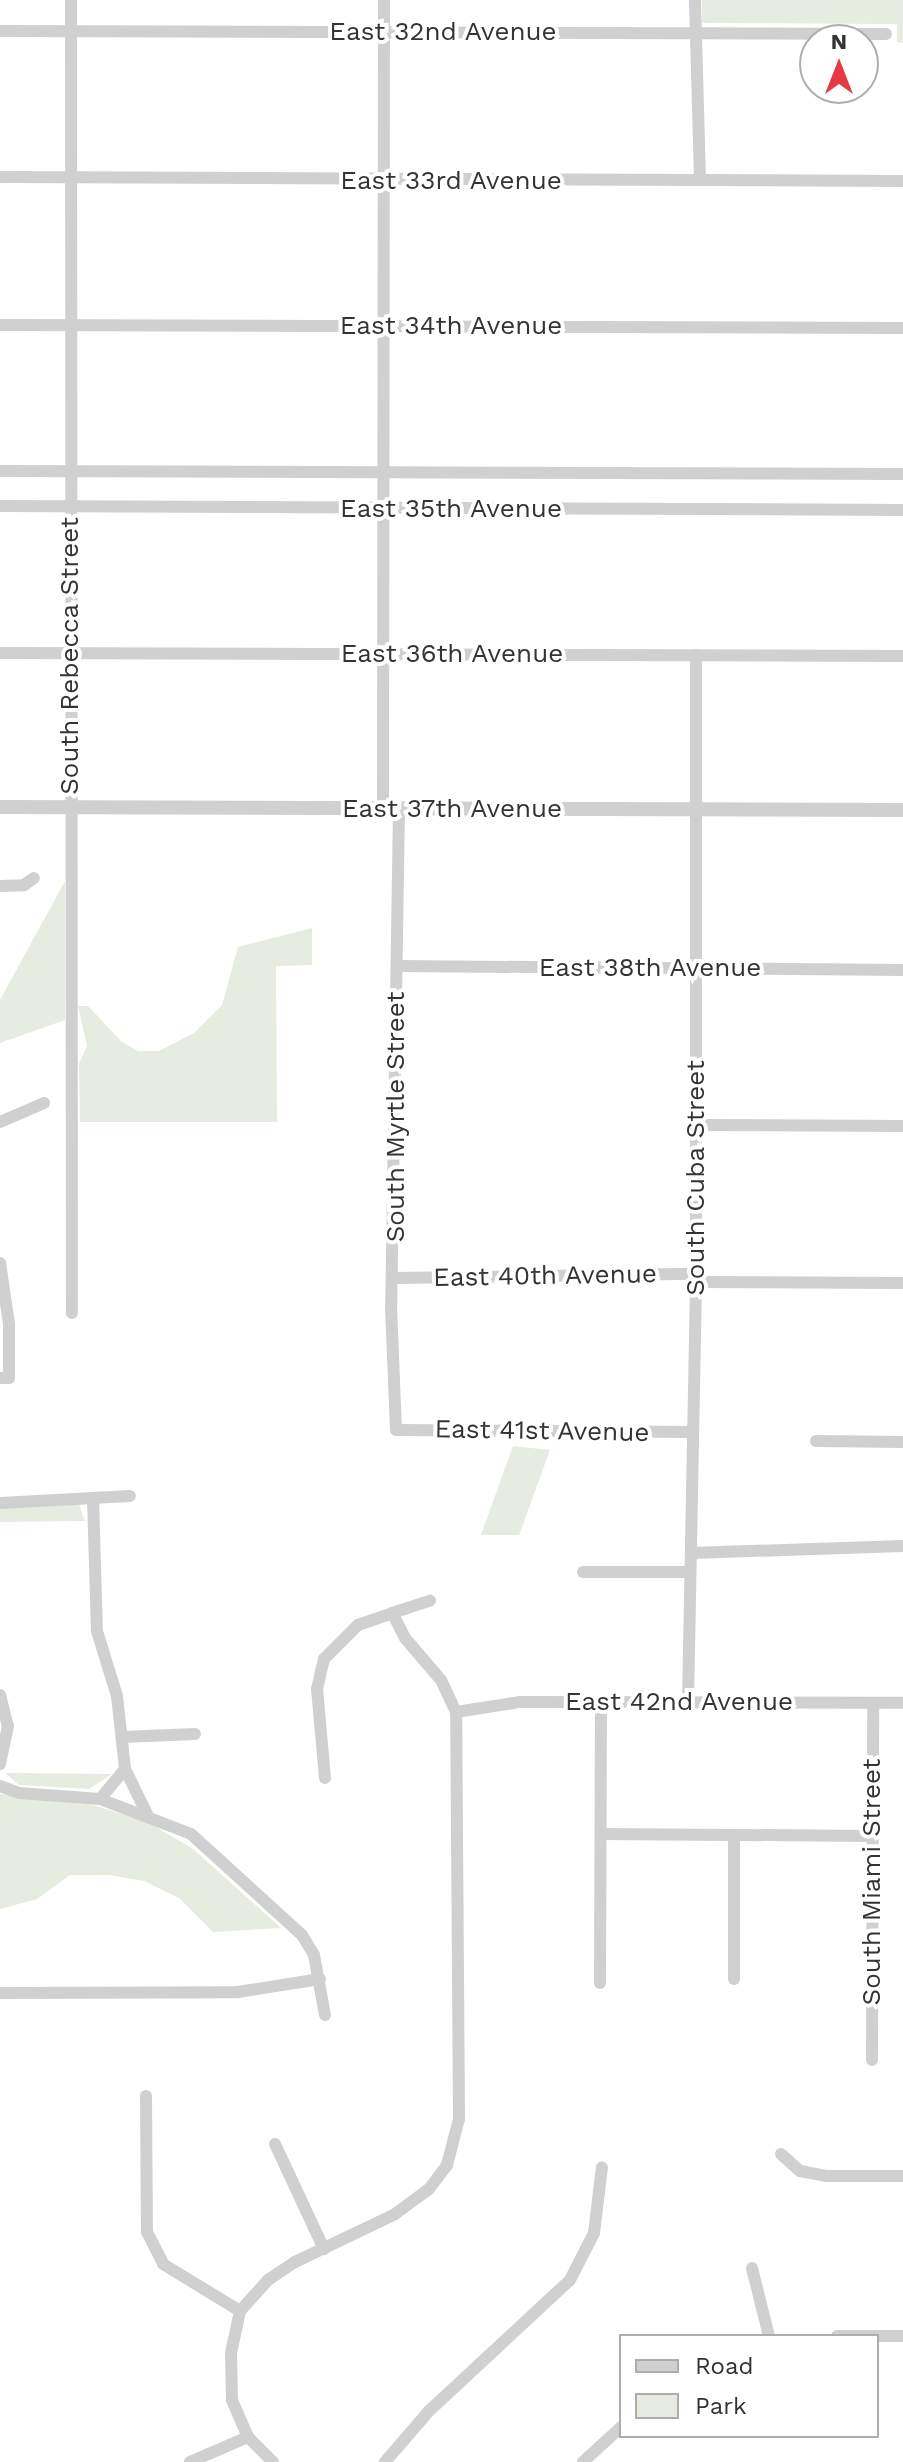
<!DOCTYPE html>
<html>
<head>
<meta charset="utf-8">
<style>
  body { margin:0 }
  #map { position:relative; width:903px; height:2462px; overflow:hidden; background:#fff; font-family:"Work Sans",sans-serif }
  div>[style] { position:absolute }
  .green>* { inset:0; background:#e6ecdf }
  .minor>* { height:12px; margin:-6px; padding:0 6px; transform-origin:6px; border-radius:6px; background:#d0d0d0 }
  .tertiary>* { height:14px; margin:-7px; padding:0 7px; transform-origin:7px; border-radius:7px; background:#d0d0d0 }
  span { translate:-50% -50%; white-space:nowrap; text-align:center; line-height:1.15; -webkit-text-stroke:8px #fff; paint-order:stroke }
  .street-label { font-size:26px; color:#333 }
  .legend { position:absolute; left:619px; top:2334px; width:260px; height:104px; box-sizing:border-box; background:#fff; border:2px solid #adadad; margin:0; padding:10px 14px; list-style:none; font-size:24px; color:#333 }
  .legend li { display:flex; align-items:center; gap:16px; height:40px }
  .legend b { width:40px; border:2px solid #adadad }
  .north { position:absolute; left:799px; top:24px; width:80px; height:80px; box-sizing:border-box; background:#fff; border:2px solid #adadad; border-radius:50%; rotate:0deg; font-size:22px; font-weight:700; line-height:32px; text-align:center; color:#333 }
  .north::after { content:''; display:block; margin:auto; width:28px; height:36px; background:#e63946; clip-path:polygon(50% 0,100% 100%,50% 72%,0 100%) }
</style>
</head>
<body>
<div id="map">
  <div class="green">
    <div style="clip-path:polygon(702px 0,903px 0,903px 43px,897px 42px,897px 24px,702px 23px)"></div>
    <div style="clip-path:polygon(65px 881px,65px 1020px,0 1043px,0 1000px)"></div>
    <div style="clip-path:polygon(312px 928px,312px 965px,276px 966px,277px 1122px,80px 1122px,79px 1064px,87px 1046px,78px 1006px,88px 1006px,122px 1042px,138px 1051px,159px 1051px,194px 1033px,222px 1005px,238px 947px)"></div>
    <div style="clip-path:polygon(513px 1446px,550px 1450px,519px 1535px,481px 1535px)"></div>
    <div style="clip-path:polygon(79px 1504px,85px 1521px,0 1522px,0 1508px)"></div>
    <div style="clip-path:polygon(5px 1773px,112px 1774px,89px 1789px,19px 1785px)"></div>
    <div style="clip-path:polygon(0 1794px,93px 1805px,148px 1822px,193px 1849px,281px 1928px,213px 1932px,179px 1898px,144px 1881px,109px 1875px,70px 1875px,37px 1899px,0 1909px)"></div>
  </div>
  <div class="minor">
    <div style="left:71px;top:0;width:1313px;rotate:89.96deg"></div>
    <div style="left:695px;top:0;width:180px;rotate:88.4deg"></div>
    <div style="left:0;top:31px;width:886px;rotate:0.19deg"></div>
    <div style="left:0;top:177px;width:903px;rotate:0.25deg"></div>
    <div style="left:0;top:325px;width:903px;rotate:0.19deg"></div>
    <div style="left:0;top:471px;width:903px;rotate:0.19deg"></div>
    <div style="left:0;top:506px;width:903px;rotate:0.25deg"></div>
    <div style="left:0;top:653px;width:903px;rotate:0.19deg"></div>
    <div style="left:383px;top:808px;width:808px;rotate:-89.93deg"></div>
    <div style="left:399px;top:809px;width:497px;rotate:90.9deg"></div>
    <div style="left:391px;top:1306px;width:124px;rotate:87.7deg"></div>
    <div style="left:396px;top:1430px;width:297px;rotate:0.4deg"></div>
    <div style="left:0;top:886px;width:24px;rotate:-2deg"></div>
    <div style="left:24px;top:885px;width:12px;rotate:-35deg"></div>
    <div style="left:397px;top:966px;width:506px;rotate:0.45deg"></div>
    <div style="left:0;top:1122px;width:48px;rotate:-23.4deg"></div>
    <div style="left:697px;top:1125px;width:206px;rotate:0.3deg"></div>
    <div style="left:0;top:1263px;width:62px;rotate:81.6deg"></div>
    <div style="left:9px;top:1324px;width:54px;rotate:90deg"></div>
    <div style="left:9px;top:1378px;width:9px;rotate:180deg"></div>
    <div style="left:394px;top:1278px;width:302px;rotate:-0.8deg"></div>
    <div style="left:696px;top:1282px;width:207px;rotate:0.3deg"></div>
    <div style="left:816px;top:1441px;width:87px;rotate:0.7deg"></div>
    <div style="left:93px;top:1498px;width:133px;rotate:88.3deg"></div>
    <div style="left:97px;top:1631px;width:68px;rotate:72.9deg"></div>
    <div style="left:117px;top:1696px;width:73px;rotate:83.7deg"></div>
    <div style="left:125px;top:1769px;width:50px;rotate:63.9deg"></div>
    <div style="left:0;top:1503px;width:130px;rotate:-3.1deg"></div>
    <div style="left:691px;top:1553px;width:212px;rotate:-1.9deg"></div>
    <div style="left:583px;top:1572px;width:106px"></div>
    <div style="left:0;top:1695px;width:32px;rotate:76deg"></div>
    <div style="left:8px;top:1726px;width:39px;rotate:102deg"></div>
    <div style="left:688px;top:1702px;width:428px;rotate:-88.9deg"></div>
    <div style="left:696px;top:1274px;width:619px;rotate:-90deg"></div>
    <div style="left:456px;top:1712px;width:65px;rotate:-8.9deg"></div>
    <div style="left:520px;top:1702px;width:383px;rotate:0.1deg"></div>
    <div style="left:123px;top:1737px;width:72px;rotate:-2.4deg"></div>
    <div style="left:325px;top:1778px;width:89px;rotate:-95.1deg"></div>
    <div style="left:317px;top:1689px;width:31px;rotate:-77deg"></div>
    <div style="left:324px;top:1659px;width:48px;rotate:-45deg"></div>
    <div style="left:358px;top:1625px;width:36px;rotate:-19deg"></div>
    <div style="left:0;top:1786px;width:20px;rotate:20deg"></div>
    <div style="left:19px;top:1793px;width:81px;rotate:4.2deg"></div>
    <div style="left:100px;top:1799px;width:97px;rotate:21deg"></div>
    <div style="left:191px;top:1834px;width:150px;rotate:42.3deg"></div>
    <div style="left:302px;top:1935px;width:23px;rotate:59deg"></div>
    <div style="left:314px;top:1955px;width:61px;rotate:79.6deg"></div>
    <div style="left:100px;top:1799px;width:39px;rotate:-50deg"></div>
    <div style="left:601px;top:1834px;width:269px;rotate:0.4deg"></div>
    <div style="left:734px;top:1979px;width:143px;rotate:-90deg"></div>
    <div style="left:600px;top:1983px;width:280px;rotate:-89.8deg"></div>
    <div style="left:0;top:1993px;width:238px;rotate:-0.2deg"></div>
    <div style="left:238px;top:1992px;width:83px;rotate:-9deg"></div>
    <div style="left:872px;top:2060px;width:357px;rotate:-89.8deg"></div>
    <div style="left:146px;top:2096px;width:136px;rotate:89.6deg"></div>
    <div style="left:147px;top:2232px;width:36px;rotate:63deg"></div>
    <div style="left:163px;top:2264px;width:90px;rotate:31.4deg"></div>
    <div style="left:275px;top:2144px;width:116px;rotate:65deg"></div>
    <div style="left:781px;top:2154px;width:25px;rotate:42deg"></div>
    <div style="left:800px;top:2171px;width:26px;rotate:11deg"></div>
    <div style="left:826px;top:2176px;width:77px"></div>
    <div style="left:752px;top:2268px;width:70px;rotate:76deg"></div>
    <div style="left:837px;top:2336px;width:66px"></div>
    <div style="left:190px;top:2462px;width:63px;rotate:-23.3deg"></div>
    <div style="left:273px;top:2462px;width:35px;rotate:-135deg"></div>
    <div style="left:248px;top:2437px;width:40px;rotate:-113.4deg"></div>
    <div style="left:232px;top:2400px;width:47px;rotate:-91.2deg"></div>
    <div style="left:231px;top:2353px;width:43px;rotate:-77.9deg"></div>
    <div style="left:240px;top:2311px;width:42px;rotate:-47.9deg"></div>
    <div style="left:268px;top:2280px;width:32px;rotate:-34deg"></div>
    <div style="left:295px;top:2262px;width:111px;rotate:-25.6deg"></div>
    <div style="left:395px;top:2214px;width:42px;rotate:-36.3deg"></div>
    <div style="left:429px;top:2189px;width:30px;rotate:-53deg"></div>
    <div style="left:447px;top:2165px;width:48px;rotate:-75.4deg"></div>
    <div style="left:459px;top:2119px;width:407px;rotate:-90.4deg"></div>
    <div style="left:456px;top:1712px;width:35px;rotate:-115deg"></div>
    <div style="left:441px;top:1680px;width:55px;rotate:-130.6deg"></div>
    <div style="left:405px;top:1638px;width:28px;rotate:-117deg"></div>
    <div style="left:392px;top:1613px;width:40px;rotate:-18deg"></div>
    <div style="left:385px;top:2462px;width:67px;rotate:-49.2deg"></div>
    <div style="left:429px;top:2411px;width:192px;rotate:-42.9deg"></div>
    <div style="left:570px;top:2280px;width:53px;rotate:-62.9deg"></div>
    <div style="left:594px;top:2233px;width:66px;rotate:-83.1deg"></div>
    <div style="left:583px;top:2462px;width:52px;rotate:-42.6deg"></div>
  </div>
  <div class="tertiary">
    <div style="left:0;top:807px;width:903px;rotate:0.19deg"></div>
  </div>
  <div class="street-label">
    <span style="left:443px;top:32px">East 32nd Avenue</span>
    <span style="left:451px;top:181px">East 33rd Avenue</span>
    <span style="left:451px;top:326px">East 34th Avenue</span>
    <span style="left:451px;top:509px">East 35th Avenue</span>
    <span style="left:452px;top:654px">East 36th Avenue</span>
    <span style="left:70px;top:656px;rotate:-90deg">South Rebecca Street</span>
    <span style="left:452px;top:809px">East 37th Avenue</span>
    <span style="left:650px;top:968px">East 38th Avenue</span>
    <span style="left:396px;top:1117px;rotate:-90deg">South Myrtle Street</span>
    <span style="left:696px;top:1178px;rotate:-90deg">South Cuba Street</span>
    <span style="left:545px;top:1276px;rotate:-1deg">East 40th Avenue</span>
    <span style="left:542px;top:1431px;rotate:1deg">East 41st Avenue</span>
    <span style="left:679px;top:1702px">East 42nd Avenue</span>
    <span style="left:872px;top:1882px;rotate:-90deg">South Miami Street</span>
  </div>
  <ul class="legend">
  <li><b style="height:10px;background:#d0d0d0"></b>Road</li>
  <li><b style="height:22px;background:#e6ecdf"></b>Park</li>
  </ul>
  <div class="north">N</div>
</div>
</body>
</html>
